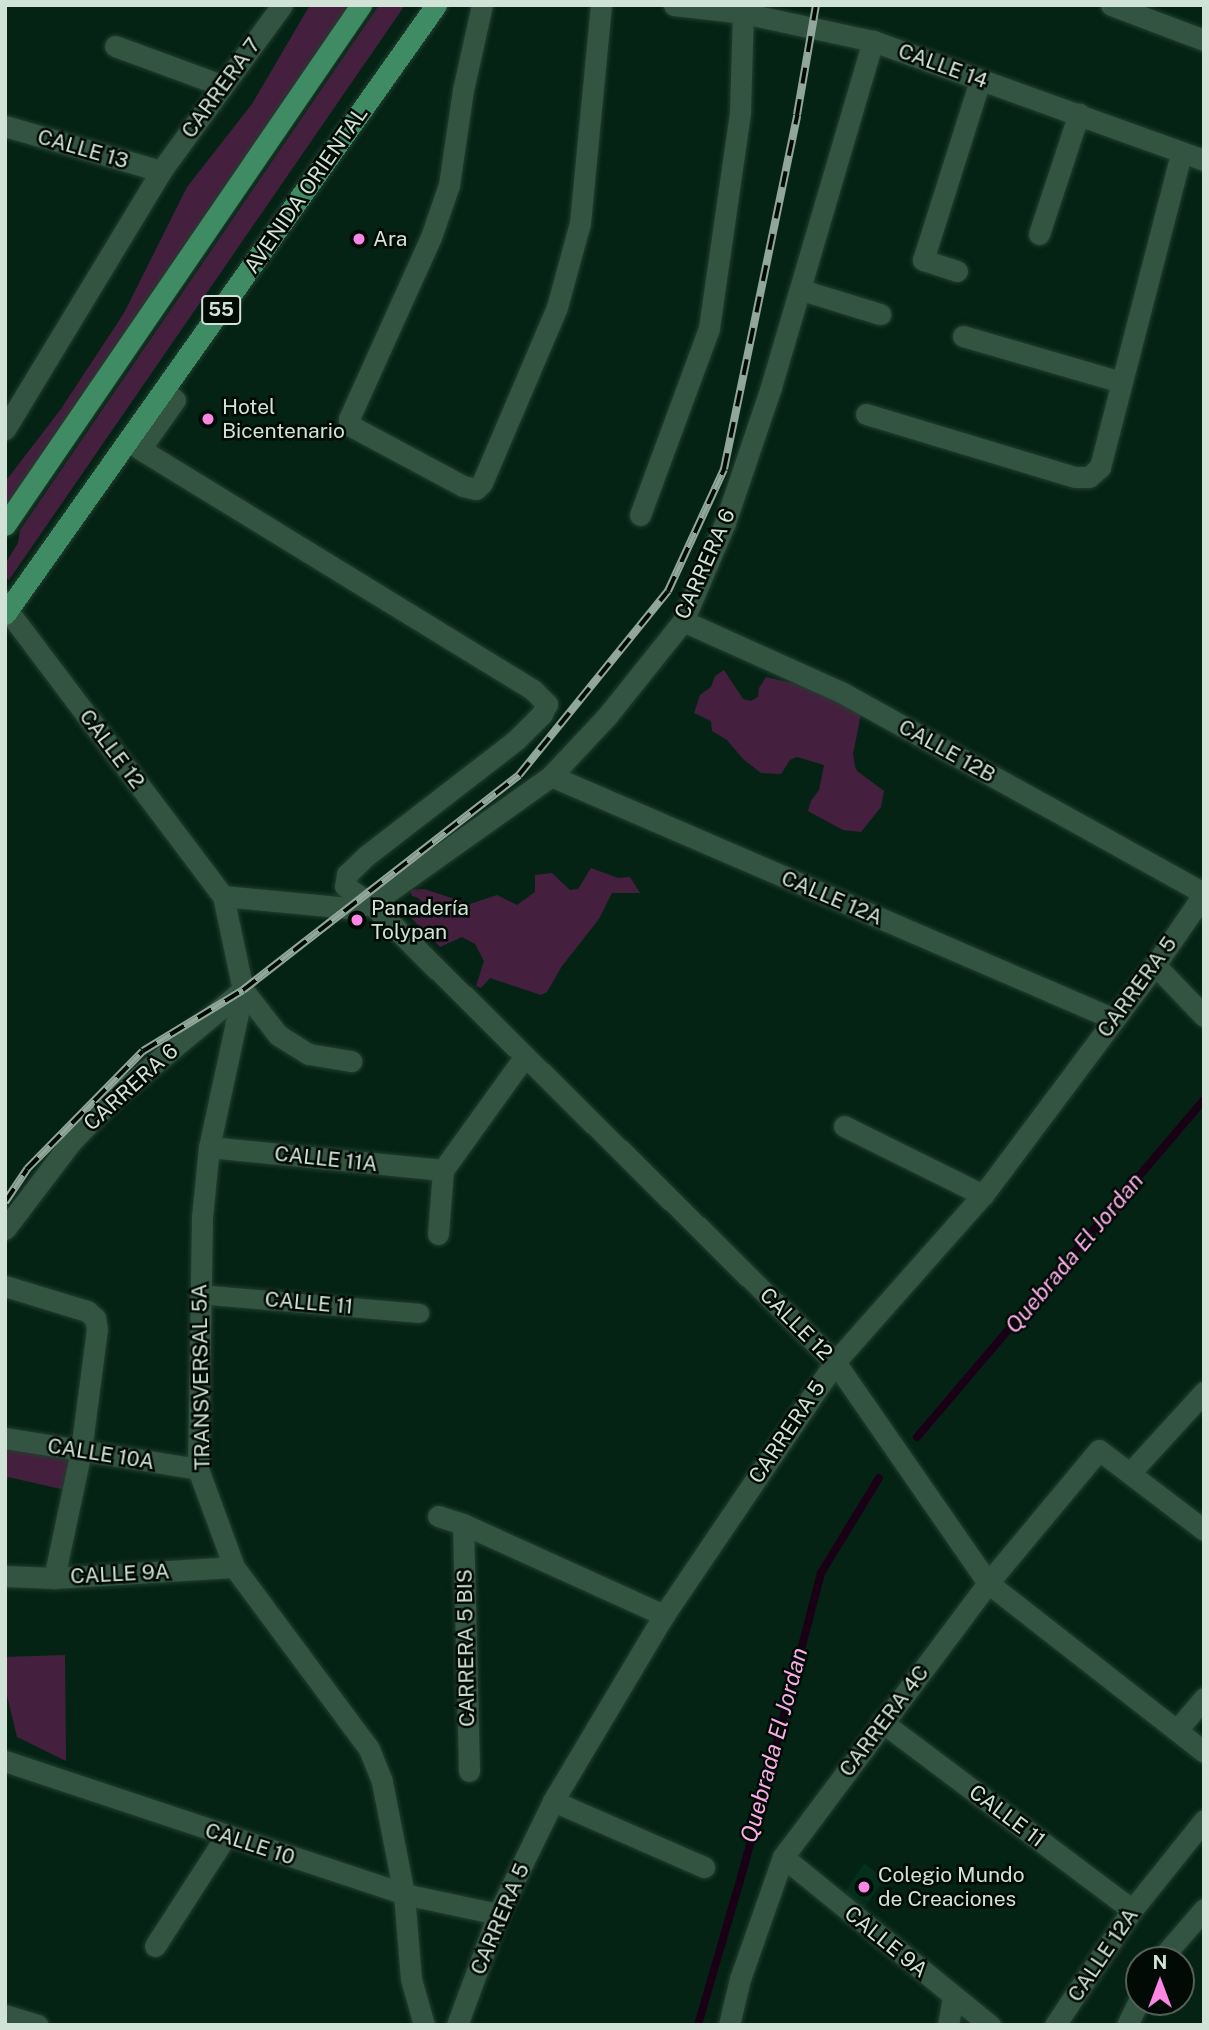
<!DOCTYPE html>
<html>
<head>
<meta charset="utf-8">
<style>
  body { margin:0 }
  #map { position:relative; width:1209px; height:2030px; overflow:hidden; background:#052315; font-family:"Public Sans",sans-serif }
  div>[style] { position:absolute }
  .built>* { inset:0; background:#062e1c }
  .green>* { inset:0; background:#45203e }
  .stream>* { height:8px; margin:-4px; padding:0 4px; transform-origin:4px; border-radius:4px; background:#1a0015 }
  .roads { filter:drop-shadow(0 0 2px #223e30) drop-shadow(0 0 2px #223e30) }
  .pedestrian>* { height:19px; margin:-9.5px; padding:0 9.5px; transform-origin:9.5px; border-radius:9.5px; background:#325441 }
  .minor>* { height:21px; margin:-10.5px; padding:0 10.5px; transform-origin:10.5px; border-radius:10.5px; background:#325441 }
  .primary>* { height:21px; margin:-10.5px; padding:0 10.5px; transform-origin:10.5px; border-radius:10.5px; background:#3f8b64 }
  .rail>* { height:8px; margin-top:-4px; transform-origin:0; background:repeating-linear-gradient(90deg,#020a05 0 16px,#92a79b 0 32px); box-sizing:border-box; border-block:2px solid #92a79b }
  .dots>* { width:19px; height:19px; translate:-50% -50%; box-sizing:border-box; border:4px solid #020a05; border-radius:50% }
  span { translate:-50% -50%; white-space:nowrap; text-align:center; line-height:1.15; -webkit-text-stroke:5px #020a05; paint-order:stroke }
  .shield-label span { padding:2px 5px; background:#020a05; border:2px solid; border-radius:5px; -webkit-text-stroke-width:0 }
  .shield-label { font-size:19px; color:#d1e2d7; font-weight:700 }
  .street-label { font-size:21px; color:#d1e2d7 }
  .poi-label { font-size:21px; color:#d1e2d7 }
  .left { translate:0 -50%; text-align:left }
  .water-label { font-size:23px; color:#f9ace7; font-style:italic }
  .frame { position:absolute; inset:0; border:7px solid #d1e2d7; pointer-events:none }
  .north { position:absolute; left:1125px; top:1946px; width:70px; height:70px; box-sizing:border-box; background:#020a05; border:2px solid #556059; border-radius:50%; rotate:0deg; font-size:19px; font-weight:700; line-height:28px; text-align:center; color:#d1e2d7 }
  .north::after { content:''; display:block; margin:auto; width:24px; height:32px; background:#fc86e4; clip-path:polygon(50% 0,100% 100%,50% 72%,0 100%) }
</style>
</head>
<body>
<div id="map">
  <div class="built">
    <div style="clip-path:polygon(864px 1863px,885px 1879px,863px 1910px,843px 1895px)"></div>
  </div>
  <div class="green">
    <div style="clip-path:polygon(310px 5px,354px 5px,5px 519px,5px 482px,61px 409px,124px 313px,187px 187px,252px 104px)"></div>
    <div style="clip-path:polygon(379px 5px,405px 5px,9px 580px,5px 577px,5px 564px,18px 543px,20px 530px)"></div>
    <div style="clip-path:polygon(724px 670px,743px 699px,751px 701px,758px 697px,759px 688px,766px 677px,810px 687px,861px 714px,853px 754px,855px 766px,857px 771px,884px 791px,881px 807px,861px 832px,843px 830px,808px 811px,811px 801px,819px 790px,824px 765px,797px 757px,790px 760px,781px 774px,761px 773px,743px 759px,727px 740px,712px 731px,711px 721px,694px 713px,700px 695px,711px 687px,715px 676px)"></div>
    <div style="clip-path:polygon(591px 868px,618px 878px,630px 877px,640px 893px,612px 893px,599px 919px,562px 966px,547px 992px,541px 995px,490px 978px,481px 988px,476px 986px,484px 961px,475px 944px,462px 937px,440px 947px,411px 918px,422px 916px,425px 905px,418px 898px,412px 896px,410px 890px,424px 889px,470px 904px,497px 895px,517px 905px,535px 892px,535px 875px,552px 873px,570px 890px,578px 889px)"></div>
    <div style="clip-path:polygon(5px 1435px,78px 1452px,70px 1491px,8px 1477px,5px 1488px)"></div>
    <div style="clip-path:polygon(65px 1655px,66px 1761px,17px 1737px,5px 1687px,5px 1657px)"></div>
  </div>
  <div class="stream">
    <div style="left:917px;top:1437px;width:443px;rotate:-49.6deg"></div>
    <div style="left:698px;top:2025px;width:169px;rotate:-73.8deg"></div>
    <div style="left:745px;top:1863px;width:300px;rotate:-75.3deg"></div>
    <div style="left:821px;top:1573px;width:111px;rotate:-58.6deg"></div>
  </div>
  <div class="roads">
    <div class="pedestrian">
      <div style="left:199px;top:1294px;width:221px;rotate:4.9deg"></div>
    </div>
    <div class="minor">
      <div style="left:482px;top:5px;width:87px;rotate:102.6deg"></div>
      <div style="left:463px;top:90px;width:96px;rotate:98.4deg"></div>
      <div style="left:449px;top:185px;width:55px;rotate:109.1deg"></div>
      <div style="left:431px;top:237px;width:200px;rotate:114.3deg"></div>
      <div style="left:349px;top:419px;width:7px;rotate:74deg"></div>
      <div style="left:351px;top:426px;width:127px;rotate:28.2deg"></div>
      <div style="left:463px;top:486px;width:13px;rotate:13deg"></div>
      <div style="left:476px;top:489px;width:8px;rotate:-45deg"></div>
      <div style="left:482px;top:483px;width:191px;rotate:-66.9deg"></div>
      <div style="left:557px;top:307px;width:87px;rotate:-74.7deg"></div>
      <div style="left:580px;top:223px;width:219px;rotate:-84.5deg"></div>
      <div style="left:674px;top:5px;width:69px;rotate:6.6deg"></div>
      <div style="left:743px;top:13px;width:133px;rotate:12.2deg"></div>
      <div style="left:873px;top:41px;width:352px;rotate:19.8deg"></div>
      <div style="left:1111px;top:5px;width:99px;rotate:20.6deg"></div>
      <div style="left:115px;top:46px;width:113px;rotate:20.2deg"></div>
      <div style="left:5px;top:126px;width:162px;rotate:16.1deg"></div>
      <div style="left:1039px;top:234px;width:127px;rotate:-71.7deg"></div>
      <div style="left:957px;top:271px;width:36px;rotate:-162deg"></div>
      <div style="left:923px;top:260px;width:189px;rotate:-72.4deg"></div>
      <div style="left:802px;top:290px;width:82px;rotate:17.1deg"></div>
      <div style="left:963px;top:336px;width:165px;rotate:16.2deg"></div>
      <div style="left:164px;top:391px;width:14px;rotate:39deg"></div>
      <div style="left:175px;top:400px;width:60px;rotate:125.5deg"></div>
      <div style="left:140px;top:449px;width:461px;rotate:31.5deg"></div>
      <div style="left:533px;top:690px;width:20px;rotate:45deg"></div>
      <div style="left:547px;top:704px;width:11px;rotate:117deg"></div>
      <div style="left:542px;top:714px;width:37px;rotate:135deg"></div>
      <div style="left:516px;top:740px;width:188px;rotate:142.3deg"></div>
      <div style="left:367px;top:855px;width:28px;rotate:136deg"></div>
      <div style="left:347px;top:874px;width:12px;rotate:99deg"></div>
      <div style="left:345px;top:886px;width:32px;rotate:35deg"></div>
      <div style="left:371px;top:904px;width:652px;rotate:44.63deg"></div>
      <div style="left:835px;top:1362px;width:269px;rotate:55.3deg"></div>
      <div style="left:988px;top:1583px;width:274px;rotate:38deg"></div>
      <div style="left:866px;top:414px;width:218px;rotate:16.8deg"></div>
      <div style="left:1075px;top:477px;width:14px"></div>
      <div style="left:1089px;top:477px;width:15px;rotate:-42deg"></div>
      <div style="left:1100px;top:467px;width:323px;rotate:-75.5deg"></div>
      <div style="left:5px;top:429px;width:301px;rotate:-58.8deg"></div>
      <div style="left:161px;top:171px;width:205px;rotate:-53.9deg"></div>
      <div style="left:640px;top:515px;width:199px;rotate:-69.7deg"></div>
      <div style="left:709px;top:328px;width:218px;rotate:-81.8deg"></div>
      <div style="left:740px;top:112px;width:99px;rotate:-88.3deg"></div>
      <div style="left:5px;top:601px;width:10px;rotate:73deg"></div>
      <div style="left:8px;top:611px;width:357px;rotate:53deg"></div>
      <div style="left:223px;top:896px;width:96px;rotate:78deg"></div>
      <div style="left:243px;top:990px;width:161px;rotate:102.2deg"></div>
      <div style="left:209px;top:1147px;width:70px;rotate:95.7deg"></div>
      <div style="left:202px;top:1217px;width:252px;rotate:90.9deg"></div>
      <div style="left:198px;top:1469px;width:104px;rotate:69.8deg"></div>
      <div style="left:234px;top:1567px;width:227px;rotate:53.4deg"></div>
      <div style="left:369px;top:1749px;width:35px;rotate:68deg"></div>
      <div style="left:382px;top:1782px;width:114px;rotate:78.9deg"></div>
      <div style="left:404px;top:1894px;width:85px;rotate:85.3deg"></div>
      <div style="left:411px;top:1979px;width:48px;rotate:74.2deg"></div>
      <div style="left:683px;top:621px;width:173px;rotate:24.2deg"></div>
      <div style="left:841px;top:692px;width:415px;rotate:29deg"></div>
      <div style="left:551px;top:776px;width:613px;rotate:23.35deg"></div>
      <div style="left:223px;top:896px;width:126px;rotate:5.5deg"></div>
      <div style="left:348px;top:908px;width:23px;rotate:-10deg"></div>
      <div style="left:371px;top:904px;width:221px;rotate:-35.4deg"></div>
      <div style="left:551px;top:776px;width:83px;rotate:-46.9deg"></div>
      <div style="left:608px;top:715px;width:120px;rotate:-51.4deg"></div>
      <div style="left:683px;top:621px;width:107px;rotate:-66.8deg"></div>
      <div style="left:725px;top:523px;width:144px;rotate:-71.3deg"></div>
      <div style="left:771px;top:387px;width:361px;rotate:-73.6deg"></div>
      <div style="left:1155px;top:965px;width:71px;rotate:46.1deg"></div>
      <div style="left:844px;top:1126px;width:155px;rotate:26.4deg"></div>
      <div style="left:209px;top:1147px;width:235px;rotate:5.6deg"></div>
      <div style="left:443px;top:1170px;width:140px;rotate:-54.3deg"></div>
      <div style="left:5px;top:1229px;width:109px;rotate:-52.8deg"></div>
      <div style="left:71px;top:1142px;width:59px;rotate:-46.4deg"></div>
      <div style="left:112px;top:1099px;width:170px;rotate:-39.8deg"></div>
      <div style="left:243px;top:990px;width:57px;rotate:52.1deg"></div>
      <div style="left:278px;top:1035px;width:36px;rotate:32deg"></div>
      <div style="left:309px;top:1054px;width:43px;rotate:9.5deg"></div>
      <div style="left:438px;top:1234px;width:64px;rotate:-85.5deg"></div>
      <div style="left:5px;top:1286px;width:86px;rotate:17deg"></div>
      <div style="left:87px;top:1311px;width:11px;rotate:41deg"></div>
      <div style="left:95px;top:1318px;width:11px;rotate:80deg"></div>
      <div style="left:97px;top:1329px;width:123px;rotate:97.5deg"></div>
      <div style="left:81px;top:1451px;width:130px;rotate:102deg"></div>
      <div style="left:5px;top:1438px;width:195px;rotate:9.1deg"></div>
      <div style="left:1130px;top:1473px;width:110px;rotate:-47.6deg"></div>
      <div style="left:438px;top:1516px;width:26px;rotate:18deg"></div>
      <div style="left:463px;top:1524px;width:221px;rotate:24.4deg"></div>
      <div style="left:463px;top:1524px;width:247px;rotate:88.6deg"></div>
      <div style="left:5px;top:1576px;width:49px;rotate:2.3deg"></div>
      <div style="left:54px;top:1578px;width:180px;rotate:-3.5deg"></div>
      <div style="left:882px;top:1722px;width:313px;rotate:36.9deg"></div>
      <div style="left:1177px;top:1730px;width:42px;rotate:-49.8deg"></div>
      <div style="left:5px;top:1761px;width:421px;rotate:18.4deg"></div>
      <div style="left:404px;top:1894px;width:96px;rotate:12deg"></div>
      <div style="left:553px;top:1801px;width:165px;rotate:23.6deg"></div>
      <div style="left:783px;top:1857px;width:267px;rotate:39.1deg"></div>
      <div style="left:155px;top:1946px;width:131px;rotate:-57.2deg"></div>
      <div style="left:1160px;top:1960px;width:67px;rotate:-49.2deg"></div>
      <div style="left:5px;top:2015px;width:34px;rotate:17deg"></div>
      <div style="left:457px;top:2025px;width:118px;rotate:-69.7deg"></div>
      <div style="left:498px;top:1914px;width:126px;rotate:-64deg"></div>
      <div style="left:553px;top:1801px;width:217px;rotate:-59.2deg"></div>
      <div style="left:664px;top:1615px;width:305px;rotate:-55.9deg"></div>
      <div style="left:835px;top:1362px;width:223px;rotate:-48.5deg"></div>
      <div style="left:983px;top:1195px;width:287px;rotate:-53.2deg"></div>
      <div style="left:1155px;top:965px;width:86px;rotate:-55.4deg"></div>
      <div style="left:729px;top:2025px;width:47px;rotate:-76.6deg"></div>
      <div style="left:740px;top:1979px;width:129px;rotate:-70.6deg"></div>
      <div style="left:783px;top:1857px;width:342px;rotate:-53.2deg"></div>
      <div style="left:988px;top:1583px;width:173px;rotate:-50.2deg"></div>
      <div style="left:1099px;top:1450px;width:132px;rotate:37.3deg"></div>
      <div style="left:948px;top:2025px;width:28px;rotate:-80deg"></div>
      <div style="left:1055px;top:2025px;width:138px;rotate:-56.2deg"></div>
      <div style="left:1132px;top:1910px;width:115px;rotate:-51.3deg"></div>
      <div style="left:1127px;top:2025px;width:28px;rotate:-64deg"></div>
    </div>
    <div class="primary">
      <div style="left:5px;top:525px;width:630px;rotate:-55.6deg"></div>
      <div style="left:5px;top:614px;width:746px;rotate:-54.71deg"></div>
    </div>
  </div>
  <div class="rail">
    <div style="left:5px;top:1202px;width:40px;rotate:-56deg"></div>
    <div style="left:27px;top:1169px;width:165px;rotate:-45.5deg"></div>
    <div style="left:143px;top:1051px;width:117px;rotate:-31.4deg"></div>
    <div style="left:243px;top:990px;width:350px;rotate:-37.9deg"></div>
    <div style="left:519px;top:775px;width:237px;rotate:-51deg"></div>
    <div style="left:668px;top:591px;width:134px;rotate:-65.3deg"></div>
    <div style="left:724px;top:469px;width:361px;rotate:-78.3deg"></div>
    <div style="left:797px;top:115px;width:112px;rotate:-80.2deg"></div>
  </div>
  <div class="dots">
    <div style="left:359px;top:239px;background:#fc86e4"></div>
    <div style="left:208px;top:419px;background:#fc86e4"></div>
    <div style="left:357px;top:920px;background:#fc86e4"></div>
    <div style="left:864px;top:1887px;background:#fc86e4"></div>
  </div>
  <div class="shield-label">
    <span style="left:221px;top:310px">55</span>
  </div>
  <div class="street-label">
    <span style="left:943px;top:66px;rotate:20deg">CALLE 14</span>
    <span style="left:221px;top:88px;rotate:-54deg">CARRERA 7</span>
    <span style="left:83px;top:149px;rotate:16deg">CALLE 13</span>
    <span style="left:306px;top:190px;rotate:-55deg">AVENIDA ORIENTAL</span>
    <span style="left:705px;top:564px;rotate:-66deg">CARRERA 6</span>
    <span style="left:112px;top:749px;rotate:53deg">CALLE 12</span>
    <span style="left:947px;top:751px;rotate:29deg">CALLE 12B</span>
    <span style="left:832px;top:898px;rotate:23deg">CALLE 12A</span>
    <span style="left:1137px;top:987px;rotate:-54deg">CARRERA 5</span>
    <span style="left:131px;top:1087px;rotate:-42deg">CARRERA 6</span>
    <span style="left:326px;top:1159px;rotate:6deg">CALLE 11A</span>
    <span style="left:309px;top:1303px;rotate:5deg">CALLE 11</span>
    <span style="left:796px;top:1324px;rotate:45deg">CALLE 12</span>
    <span style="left:201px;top:1377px;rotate:-91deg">TRANSVERSAL 5A</span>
    <span style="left:787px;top:1432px;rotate:-56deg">CARRERA 5</span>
    <span style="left:101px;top:1454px;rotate:9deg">CALLE 10A</span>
    <span style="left:120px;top:1574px;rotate:-3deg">CALLE 9A</span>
    <span style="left:466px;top:1648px;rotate:-91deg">CARRERA 5 BIS</span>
    <span style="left:884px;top:1721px;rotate:-53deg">CARRERA 4C</span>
    <span style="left:1007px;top:1816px;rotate:37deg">CALLE 11</span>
    <span style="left:250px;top:1844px;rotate:18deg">CALLE 10</span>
    <span style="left:500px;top:1919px;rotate:-67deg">CARRERA 5</span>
    <span style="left:886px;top:1942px;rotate:39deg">CALLE 9A</span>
    <span style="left:1103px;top:1955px;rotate:-56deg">CALLE 12A</span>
  </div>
  <div class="poi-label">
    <span class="left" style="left:373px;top:239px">Ara</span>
    <span class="left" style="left:222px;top:419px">Hotel<br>Bicentenario</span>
    <span class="left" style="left:371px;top:920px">Panadería<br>Tolypan</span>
    <span class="left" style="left:878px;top:1887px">Colegio Mundo<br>de Creaciones</span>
  </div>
  <div class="water-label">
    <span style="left:1074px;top:1253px;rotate:-50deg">Quebrada El Jordan</span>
    <span style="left:774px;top:1745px;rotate:-75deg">Quebrada El Jordan</span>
  </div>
  <div class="frame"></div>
  <div class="north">N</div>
</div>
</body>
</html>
